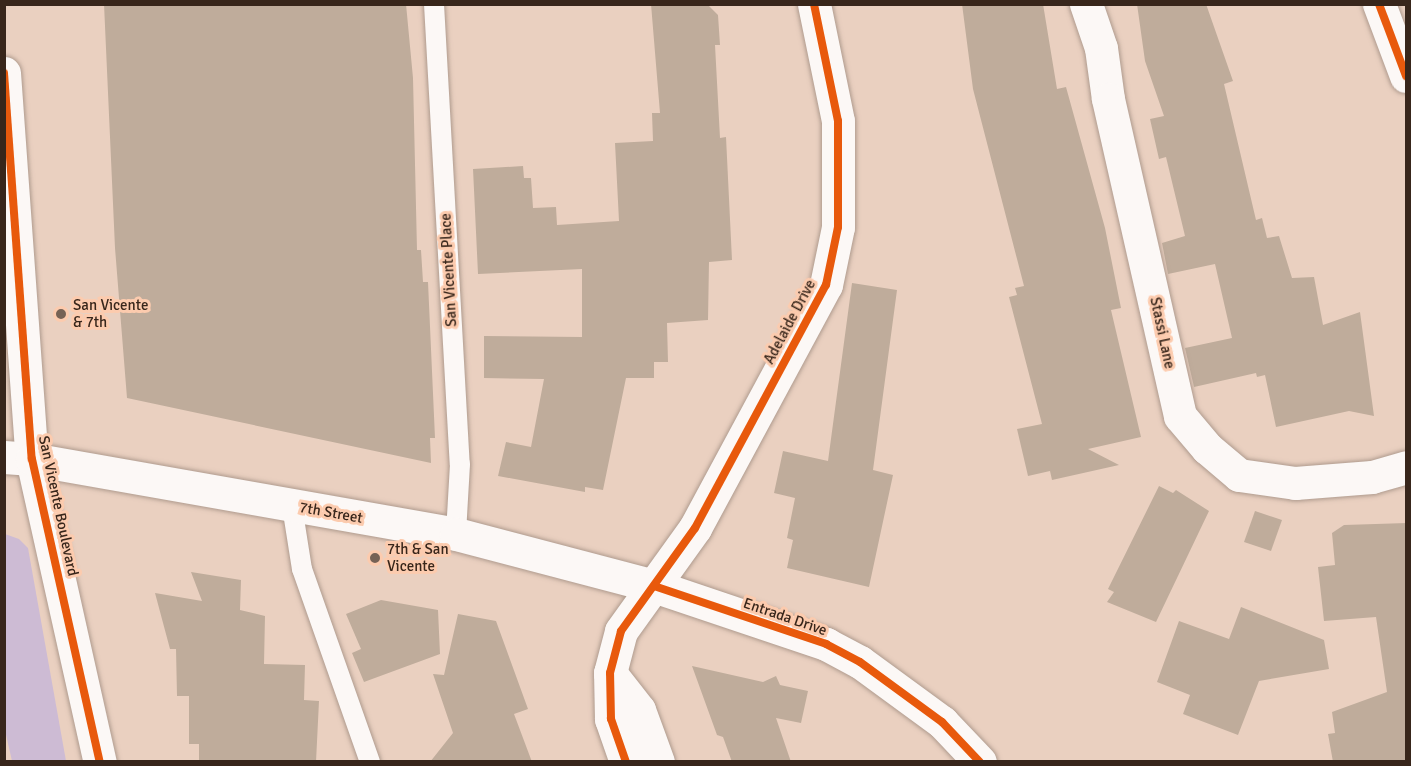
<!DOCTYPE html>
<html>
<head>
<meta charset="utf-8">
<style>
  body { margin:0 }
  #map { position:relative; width:1411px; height:766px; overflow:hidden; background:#ead0c0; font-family:Signika,sans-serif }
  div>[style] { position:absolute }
  .green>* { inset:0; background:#cdbbd4 }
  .building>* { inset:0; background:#bfac9b }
  .roads { filter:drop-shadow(0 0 2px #af9b8e) drop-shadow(0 0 2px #af9b8e) }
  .lane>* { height:20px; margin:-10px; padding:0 10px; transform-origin:10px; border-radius:10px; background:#fcf8f6 }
  .street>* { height:33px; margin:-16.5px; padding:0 16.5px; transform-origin:16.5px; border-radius:16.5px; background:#fcf8f6 }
  .secondary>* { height:33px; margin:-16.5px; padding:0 16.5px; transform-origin:16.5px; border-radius:16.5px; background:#fcf8f6 }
  .cycleway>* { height:8px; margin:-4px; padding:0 4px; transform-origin:4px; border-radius:4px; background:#e8590c }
  .dots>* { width:16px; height:16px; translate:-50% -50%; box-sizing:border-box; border:3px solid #fccbae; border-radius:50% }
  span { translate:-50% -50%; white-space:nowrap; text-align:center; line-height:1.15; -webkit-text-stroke:6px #fccbae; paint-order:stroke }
  .street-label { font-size:15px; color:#38261b }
  .poi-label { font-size:15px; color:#38261b }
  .left { translate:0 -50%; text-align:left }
  .frame { position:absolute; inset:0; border:6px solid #38261b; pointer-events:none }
</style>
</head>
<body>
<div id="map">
  <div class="green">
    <div style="clip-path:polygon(5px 534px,19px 539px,28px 548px,66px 761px,12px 761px,4px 726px)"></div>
  </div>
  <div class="building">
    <div style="clip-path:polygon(104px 4px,406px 4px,413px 78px,417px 250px,421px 250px,423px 282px,428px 282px,435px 438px,430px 438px,431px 463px,127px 398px,115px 248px)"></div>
    <div style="clip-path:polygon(651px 4px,707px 4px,718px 15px,720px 45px,715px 45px,720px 138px,726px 137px,732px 260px,709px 262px,708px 320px,667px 323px,668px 362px,654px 362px,654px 378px,626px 378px,603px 490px,585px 487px,585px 492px,498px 476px,506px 442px,531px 447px,544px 379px,484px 378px,484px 336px,582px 337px,582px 269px,478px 274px,473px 169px,523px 166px,524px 178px,531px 178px,533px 208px,556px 207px,557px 225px,619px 221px,615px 143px,653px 141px,652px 113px,660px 113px)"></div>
    <div style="clip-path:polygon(962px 4px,1043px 4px,1057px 89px,1066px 87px,1105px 228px,1121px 308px,1111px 310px,1141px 437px,1088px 449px,1119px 465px,1052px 480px,1050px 471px,1028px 476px,1017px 429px,1042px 424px,1009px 297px,1017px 295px,1015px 288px,1024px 286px,973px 89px)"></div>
    <div style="clip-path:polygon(1137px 4px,1206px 4px,1233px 81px,1224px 84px,1256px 220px,1262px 218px,1267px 238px,1279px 236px,1292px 278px,1314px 277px,1323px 325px,1360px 312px,1374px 416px,1349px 411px,1276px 427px,1265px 375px,1257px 377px,1256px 373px,1194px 387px,1185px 348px,1232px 338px,1215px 264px,1168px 274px,1162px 243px,1185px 236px,1166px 157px,1159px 159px,1150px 119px,1164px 116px,1145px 61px)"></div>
    <div style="clip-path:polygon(852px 283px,897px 290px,873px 470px,893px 475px,869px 587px,787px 568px,793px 540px,787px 538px,795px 498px,774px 493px,783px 451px,828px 461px)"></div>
    <div style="clip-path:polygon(1159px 486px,1173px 493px,1176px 490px,1209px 511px,1156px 622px,1107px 602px,1114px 592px,1108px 589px)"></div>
    <div style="clip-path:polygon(1255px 511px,1282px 520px,1271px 551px,1244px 542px)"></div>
    <div style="clip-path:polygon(1407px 523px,1407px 762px,1333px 762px,1328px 734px,1335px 733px,1332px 712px,1387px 692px,1376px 617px,1324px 621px,1318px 567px,1335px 565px,1332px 533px,1344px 525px)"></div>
    <div style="clip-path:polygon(191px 572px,241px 580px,240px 610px,265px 616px,264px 664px,305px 665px,304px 700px,319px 701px,316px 762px,199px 762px,199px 744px,189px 744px,189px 696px,177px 696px,176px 649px,170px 649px,155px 593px,202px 601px)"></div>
    <div style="clip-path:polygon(381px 600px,438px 610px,440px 654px,364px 682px,352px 653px,361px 649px,346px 614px)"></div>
    <div style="clip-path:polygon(1241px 607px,1324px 640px,1329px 669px,1259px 681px,1238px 735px,1183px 714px,1190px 695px,1157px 682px,1179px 621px,1229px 639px)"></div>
    <div style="clip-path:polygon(458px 614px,496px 621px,528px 709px,514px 714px,532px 762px,430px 762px,453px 733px,433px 674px,444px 675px)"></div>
    <div style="clip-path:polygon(692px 666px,763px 682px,776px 676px,780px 685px,808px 691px,801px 723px,776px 718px,791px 762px,732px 762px,723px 737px,717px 735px)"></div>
  </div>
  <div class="roads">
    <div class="lane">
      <div style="left:434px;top:4px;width:461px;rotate:86.8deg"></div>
      <div style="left:460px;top:464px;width:70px;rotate:93.3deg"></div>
      <div style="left:292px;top:506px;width:64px;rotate:81deg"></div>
      <div style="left:302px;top:569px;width:205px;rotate:70.6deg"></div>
    </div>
    <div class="street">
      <div style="left:1086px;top:4px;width:46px;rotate:71.2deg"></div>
      <div style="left:1101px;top:48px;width:51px;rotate:82.2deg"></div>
      <div style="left:1108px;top:99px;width:325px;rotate:77.2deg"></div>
      <div style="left:1180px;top:416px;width:42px;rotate:49.8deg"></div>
      <div style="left:1207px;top:448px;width:42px;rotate:40.2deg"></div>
      <div style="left:1239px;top:475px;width:57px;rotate:8.1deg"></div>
      <div style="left:1295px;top:483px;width:77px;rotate:-4.5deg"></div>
      <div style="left:1372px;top:477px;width:35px;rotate:-16deg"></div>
      <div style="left:4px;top:457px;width:28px;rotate:4deg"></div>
      <div style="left:610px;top:673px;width:47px;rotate:51.9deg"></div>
      <div style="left:639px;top:710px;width:55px;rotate:69.9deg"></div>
      <div style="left:626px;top:762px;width:46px;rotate:-109.2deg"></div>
      <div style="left:611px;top:719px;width:46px;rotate:-91.2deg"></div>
      <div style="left:610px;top:673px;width:43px;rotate:-75.3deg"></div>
      <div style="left:621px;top:631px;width:127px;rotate:-54.3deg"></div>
      <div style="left:695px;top:528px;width:276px;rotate:-61.7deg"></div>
      <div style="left:826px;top:285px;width:59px;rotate:-78.3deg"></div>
      <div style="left:838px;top:227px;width:106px;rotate:-90deg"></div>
      <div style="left:838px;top:121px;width:119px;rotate:-101.6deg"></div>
    </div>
    <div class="secondary">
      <div style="left:1379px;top:4px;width:77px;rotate:69.4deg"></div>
      <div style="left:4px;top:73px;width:387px;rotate:85.9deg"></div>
      <div style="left:32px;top:459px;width:311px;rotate:77.4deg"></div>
      <div style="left:32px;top:459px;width:431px;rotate:10deg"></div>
      <div style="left:456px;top:534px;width:205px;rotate:14.7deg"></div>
      <div style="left:654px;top:586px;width:182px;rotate:18.6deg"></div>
      <div style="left:826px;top:644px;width:38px;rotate:28deg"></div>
      <div style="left:860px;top:662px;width:102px;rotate:36.2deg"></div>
      <div style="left:942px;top:722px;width:55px;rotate:46.5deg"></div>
    </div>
  </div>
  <div class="cycleway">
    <div style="left:1379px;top:4px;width:77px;rotate:69.4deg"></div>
    <div style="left:4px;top:73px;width:387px;rotate:85.9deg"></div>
    <div style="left:32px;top:459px;width:311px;rotate:77.4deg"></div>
    <div style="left:654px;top:586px;width:182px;rotate:18.6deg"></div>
    <div style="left:826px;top:644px;width:38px;rotate:28deg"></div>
    <div style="left:860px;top:662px;width:102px;rotate:36.2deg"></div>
    <div style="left:942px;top:722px;width:55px;rotate:46.5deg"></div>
    <div style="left:626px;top:762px;width:46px;rotate:-109.2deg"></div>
    <div style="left:611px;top:719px;width:46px;rotate:-91.2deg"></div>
    <div style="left:610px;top:673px;width:43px;rotate:-75.3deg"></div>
    <div style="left:621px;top:631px;width:127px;rotate:-54.3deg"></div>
    <div style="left:695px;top:528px;width:276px;rotate:-61.7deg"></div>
    <div style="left:826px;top:285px;width:59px;rotate:-78.3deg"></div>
    <div style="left:838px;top:227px;width:106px;rotate:-90deg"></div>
    <div style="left:838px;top:121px;width:119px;rotate:-101.6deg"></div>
  </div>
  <div class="dots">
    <div style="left:61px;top:314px;background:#766255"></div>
    <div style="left:375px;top:558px;background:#766255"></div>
  </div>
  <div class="street-label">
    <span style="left:449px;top:270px;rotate:-93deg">San Vicente Place</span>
    <span style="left:790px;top:322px;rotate:-62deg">Adelaide Drive</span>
    <span style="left:1162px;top:333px;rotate:78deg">Stassi Lane</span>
    <span style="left:58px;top:506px;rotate:78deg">San Vicente Boulevard</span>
    <span style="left:331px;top:513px;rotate:10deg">7th Street</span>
    <span style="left:785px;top:617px;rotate:19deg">Entrada Drive</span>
  </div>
  <div class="poi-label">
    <span class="left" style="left:73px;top:314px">San Vicente<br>&amp; 7th</span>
    <span class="left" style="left:387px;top:558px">7th &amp; San<br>Vicente</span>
  </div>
  <div class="frame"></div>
</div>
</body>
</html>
